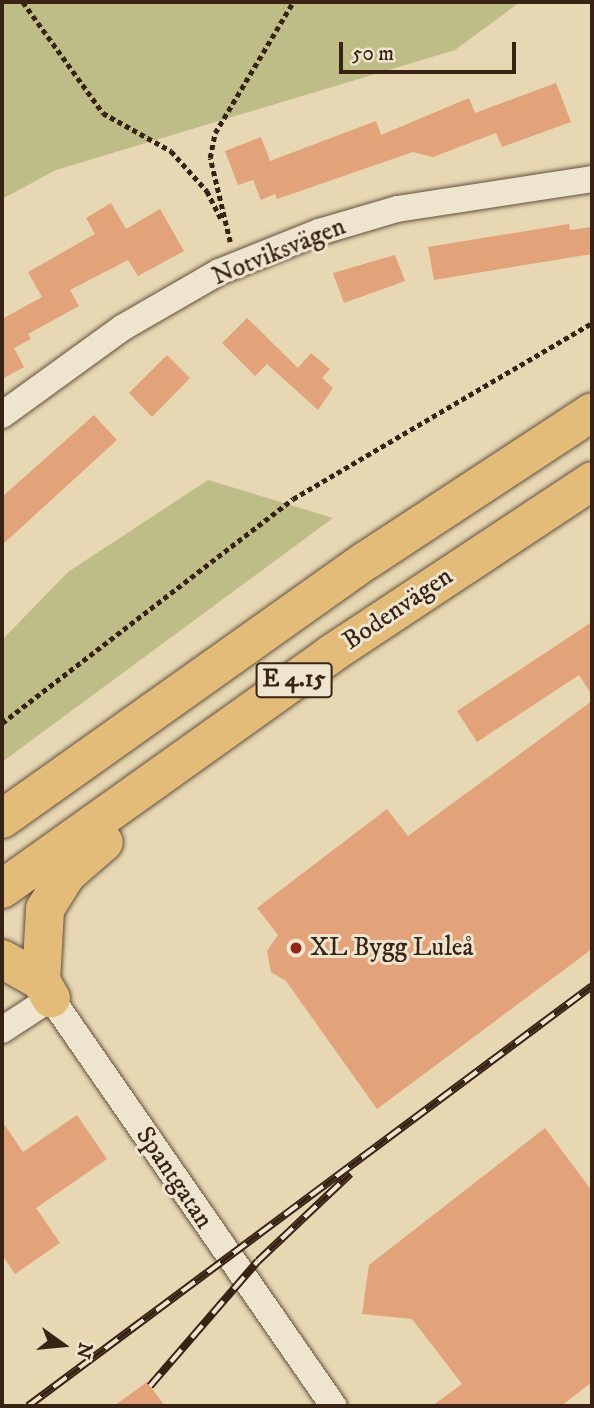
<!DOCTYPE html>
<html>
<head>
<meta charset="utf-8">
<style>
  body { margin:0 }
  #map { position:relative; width:594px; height:1408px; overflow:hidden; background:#e7d7b3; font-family:"IM FELL DW Pica",serif }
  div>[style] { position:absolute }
  .green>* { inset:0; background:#bebc87 }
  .building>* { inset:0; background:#e2a27a }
  .path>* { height:4.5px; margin-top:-2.25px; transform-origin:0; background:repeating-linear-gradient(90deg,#372214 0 5px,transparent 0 8.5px) }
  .roads { filter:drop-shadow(0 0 2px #634f3c) drop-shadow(0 0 2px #634f3c) }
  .minor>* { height:26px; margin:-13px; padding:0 13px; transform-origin:13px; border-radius:13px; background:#efe5ce }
  .primary>* { height:38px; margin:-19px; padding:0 19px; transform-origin:19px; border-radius:19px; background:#e4bc7a }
  .rail>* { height:8px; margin-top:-4px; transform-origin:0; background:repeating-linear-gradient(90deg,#efe5ce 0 16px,#372214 0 32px); box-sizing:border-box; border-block:2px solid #372214 }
  .dots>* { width:19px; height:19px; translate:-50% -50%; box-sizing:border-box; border:4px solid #efe5ce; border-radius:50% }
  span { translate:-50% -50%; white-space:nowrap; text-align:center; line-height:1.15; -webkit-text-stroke:6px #efe5ce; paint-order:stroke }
  .shield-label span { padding:2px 5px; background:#efe5ce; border:2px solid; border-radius:5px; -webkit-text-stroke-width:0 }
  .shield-label { font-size:24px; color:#372214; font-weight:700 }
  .street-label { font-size:26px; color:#372214 }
  .poi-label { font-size:26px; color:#372214 }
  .left { translate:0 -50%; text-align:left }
  .frame { position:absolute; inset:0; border:4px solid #372214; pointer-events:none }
  .north { position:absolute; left:28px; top:1310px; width:70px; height:70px; -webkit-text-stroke:5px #efe5ce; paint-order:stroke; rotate:105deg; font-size:19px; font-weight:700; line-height:28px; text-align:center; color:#372214 }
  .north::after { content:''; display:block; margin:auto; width:24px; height:32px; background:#372214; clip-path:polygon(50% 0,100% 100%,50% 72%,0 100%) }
  .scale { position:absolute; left:339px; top:42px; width:177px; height:32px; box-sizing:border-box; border:4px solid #372214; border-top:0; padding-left:9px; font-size:21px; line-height:24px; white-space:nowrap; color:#372214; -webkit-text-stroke:5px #efe5ce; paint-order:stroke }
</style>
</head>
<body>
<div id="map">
  <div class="green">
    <div style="clip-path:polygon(2px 2px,520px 2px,455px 50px,56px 170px,2px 199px)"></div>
    <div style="clip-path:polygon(208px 480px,333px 518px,2px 762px,2px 640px,68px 572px)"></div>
  </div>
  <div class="building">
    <div style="clip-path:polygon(556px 83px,571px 122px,502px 147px,496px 133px,433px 157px,413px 152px,277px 199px,275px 194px,261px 200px,253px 180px,238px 185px,225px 151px,261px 137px,270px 161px,376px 121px,381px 135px,469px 98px,475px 113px)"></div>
    <div style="clip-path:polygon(111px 203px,126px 229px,160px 209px,184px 251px,138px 276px,128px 260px,70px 290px,79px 306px,28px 334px,31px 339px,14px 348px,24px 367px,2px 379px,2px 319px,42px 297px,28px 272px,95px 234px,86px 218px)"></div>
    <div style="clip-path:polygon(569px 224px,570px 230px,592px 227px,592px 254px,434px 280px,428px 247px)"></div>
    <div style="clip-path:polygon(395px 255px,405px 281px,344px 303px,333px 273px)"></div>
    <div style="clip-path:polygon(247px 318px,298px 368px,311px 353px,330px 369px,322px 378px,333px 388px,318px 410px,267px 364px,255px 376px,222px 343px)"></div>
    <div style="clip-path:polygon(167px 355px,190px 378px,152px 417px,129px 393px)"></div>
    <div style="clip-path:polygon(94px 415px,117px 440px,2px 545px,2px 497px)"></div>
    <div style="clip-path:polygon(592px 622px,592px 695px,579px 675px,477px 742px,457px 711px)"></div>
    <div style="clip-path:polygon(592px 701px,592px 949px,377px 1109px,286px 981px,271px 972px,267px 951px,278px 935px,257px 908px,387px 809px,408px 836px)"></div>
    <div style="clip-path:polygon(77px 1115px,107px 1159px,36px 1208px,60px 1243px,15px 1274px,2px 1255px,2px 1121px,23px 1152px)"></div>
    <div style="clip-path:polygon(545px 1128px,592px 1191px,592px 1382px,561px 1406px,432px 1406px,462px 1384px,412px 1319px,362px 1314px,369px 1265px)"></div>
    <div style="clip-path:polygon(147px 1382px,165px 1406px,114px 1406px)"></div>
  </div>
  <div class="path">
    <div style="left:23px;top:2px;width:137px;rotate:54.2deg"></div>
    <div style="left:103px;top:113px;width:78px;rotate:29.2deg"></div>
    <div style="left:171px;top:151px;width:54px;rotate:48deg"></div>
    <div style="left:207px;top:191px;width:33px;rotate:63deg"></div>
    <div style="left:230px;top:242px;width:86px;rotate:-103.4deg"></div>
    <div style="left:210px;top:158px;width:25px;rotate:-79deg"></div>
    <div style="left:215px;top:133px;width:152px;rotate:-59.2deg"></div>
    <div style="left:2px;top:723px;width:367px;rotate:-37.6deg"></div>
    <div style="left:293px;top:499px;width:347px;rotate:-30.5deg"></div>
  </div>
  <div class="roads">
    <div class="minor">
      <div style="left:2px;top:415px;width:148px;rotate:-35.9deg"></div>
      <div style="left:122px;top:328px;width:112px;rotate:-30deg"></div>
      <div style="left:219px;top:272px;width:108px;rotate:-21.8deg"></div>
      <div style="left:319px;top:232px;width:81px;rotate:-16.4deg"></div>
      <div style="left:397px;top:209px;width:197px;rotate:-8.7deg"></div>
      <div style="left:2px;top:1030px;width:59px;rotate:-33.1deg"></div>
      <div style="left:51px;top:998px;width:496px;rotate:55.3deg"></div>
    </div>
    <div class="primary">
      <div style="left:2px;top:819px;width:448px;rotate:-35.4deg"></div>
      <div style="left:367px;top:560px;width:269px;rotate:-33.3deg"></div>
      <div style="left:2px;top:889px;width:404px;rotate:-35.5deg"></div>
      <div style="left:331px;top:654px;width:313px;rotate:-33.5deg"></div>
      <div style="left:2px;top:959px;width:45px;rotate:29.4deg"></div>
      <div style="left:41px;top:981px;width:20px;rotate:60deg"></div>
      <div style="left:41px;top:981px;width:72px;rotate:-86.8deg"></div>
      <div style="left:45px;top:909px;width:40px;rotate:-58deg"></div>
      <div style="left:66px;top:875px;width:50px;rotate:-41deg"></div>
    </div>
  </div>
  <div class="rail">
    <div style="left:150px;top:1386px;width:165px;rotate:-49.2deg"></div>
    <div style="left:258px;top:1261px;width:127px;rotate:-43.4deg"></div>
    <div style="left:28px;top:1406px;width:703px;rotate:-36.67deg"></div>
  </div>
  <div class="dots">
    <div style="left:296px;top:948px;background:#8f2418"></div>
  </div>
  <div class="shield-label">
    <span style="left:294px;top:680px">E 4.15</span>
  </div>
  <div class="street-label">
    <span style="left:279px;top:252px;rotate:-22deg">Notviksvägen</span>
    <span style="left:398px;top:609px;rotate:-34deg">Bodenvägen</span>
    <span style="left:174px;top:1178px;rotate:56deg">Spantgatan</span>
  </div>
  <div class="poi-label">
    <span class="left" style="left:310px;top:948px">XL Bygg Luleå</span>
  </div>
  <div class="frame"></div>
  <div class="north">N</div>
  <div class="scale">50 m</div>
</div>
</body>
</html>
